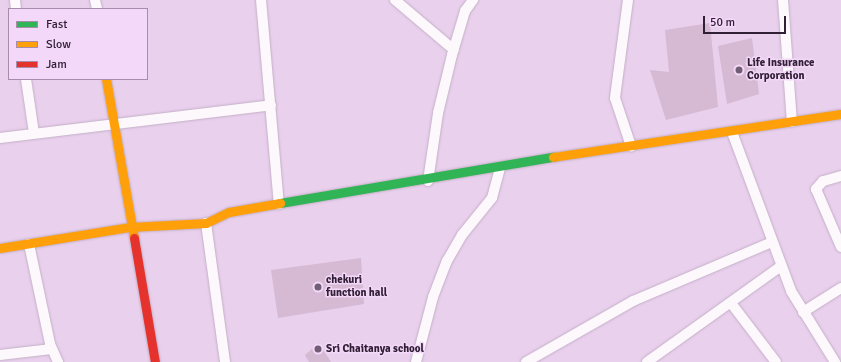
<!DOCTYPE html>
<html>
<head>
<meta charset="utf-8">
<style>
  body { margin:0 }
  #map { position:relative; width:841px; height:362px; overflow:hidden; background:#e9d0ed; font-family:Signika,sans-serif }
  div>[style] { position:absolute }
  .building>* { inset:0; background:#d6b9d2 }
  .roads { filter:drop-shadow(0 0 1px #c3afc6) drop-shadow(0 0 1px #c3afc6) }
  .street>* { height:10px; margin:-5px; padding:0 5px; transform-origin:5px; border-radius:5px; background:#fcf8fc }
  .fast>* { height:9px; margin:-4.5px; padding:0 4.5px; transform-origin:4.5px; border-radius:4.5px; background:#30b455 }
  .slow>* { height:9px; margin:-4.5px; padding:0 4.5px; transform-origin:4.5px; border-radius:4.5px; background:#ff9f0a }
  .jam>* { height:9px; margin:-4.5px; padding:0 4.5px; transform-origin:4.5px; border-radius:4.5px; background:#e5322d }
  .dots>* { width:11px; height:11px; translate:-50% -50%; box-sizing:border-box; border:2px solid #f4d8f9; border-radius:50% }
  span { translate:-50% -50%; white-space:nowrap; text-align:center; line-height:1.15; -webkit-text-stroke:3px #f4d8f9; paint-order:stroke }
  .poi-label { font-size:11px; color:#312035; font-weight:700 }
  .left { translate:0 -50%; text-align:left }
  .legend { position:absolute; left:8px; top:8px; width:140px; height:72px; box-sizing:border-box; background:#f4d8f9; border:1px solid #a68eab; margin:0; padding:5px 7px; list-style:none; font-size:12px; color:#312035 }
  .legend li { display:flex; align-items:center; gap:8px; height:20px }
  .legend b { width:20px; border:1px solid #a68eab }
  .scale { position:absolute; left:703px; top:16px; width:83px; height:18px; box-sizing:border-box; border:2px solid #312035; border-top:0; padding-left:5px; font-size:12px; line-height:14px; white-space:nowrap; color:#312035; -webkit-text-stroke:3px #f4d8f9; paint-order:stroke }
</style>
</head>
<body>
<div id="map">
  <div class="building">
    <div style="clip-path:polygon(710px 23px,718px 107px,666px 120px,650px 70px,669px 72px,665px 30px)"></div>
    <div style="clip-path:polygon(752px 38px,759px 94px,727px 104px,718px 46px)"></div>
    <div style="clip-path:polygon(361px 258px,364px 304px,278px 318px,271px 270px)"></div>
    <div style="clip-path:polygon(319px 343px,331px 362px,309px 362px,305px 355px)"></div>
  </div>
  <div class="roads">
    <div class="street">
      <div style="left:15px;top:0;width:9px;rotate:84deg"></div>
      <div style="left:95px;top:0;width:9px;rotate:77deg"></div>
      <div style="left:261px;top:0;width:205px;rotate:85deg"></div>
      <div style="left:395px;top:0;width:77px;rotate:40.3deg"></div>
      <div style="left:628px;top:0;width:99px;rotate:97.6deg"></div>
      <div style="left:615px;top:98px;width:51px;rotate:71.6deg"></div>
      <div style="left:783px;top:0;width:122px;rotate:85.8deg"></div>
      <div style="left:26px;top:79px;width:55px;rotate:81.6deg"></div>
      <div style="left:732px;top:132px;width:170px;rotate:69.6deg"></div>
      <div style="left:791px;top:291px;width:84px;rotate:58.2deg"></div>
      <div style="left:0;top:138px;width:273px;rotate:-6.9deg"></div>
      <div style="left:841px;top:176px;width:19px;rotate:164deg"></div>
      <div style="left:823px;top:181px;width:11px;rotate:131deg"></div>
      <div style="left:816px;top:189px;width:63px;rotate:66.7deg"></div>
      <div style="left:428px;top:181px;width:69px;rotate:-81.6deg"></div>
      <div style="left:438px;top:113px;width:60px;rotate:-76.4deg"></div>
      <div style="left:452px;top:55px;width:46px;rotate:-73.5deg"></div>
      <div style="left:465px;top:11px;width:14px;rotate:-54deg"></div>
      <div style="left:206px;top:223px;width:140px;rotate:82.2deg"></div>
      <div style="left:29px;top:244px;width:102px;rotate:78.1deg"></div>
      <div style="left:50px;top:344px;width:20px;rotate:66deg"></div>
      <div style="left:731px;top:303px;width:74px;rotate:52.7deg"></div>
      <div style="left:803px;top:312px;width:45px;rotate:-32.3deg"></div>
      <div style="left:0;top:355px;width:52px;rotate:-6.6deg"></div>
      <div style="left:416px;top:362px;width:67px;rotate:-75.3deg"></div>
      <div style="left:433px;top:297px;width:39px;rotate:-69deg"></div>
      <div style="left:447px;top:261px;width:30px;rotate:-60deg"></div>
      <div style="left:462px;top:235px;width:48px;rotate:-51deg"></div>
      <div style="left:492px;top:198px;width:31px;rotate:-75deg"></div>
      <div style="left:526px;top:362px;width:123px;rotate:-29.7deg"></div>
      <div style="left:633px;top:301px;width:151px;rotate:-23deg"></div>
      <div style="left:647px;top:362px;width:165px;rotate:-35.6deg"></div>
    </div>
    <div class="fast">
      <div style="left:280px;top:203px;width:277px;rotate:-9.6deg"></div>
    </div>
    <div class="slow">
      <div style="left:106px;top:79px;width:161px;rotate:80deg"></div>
      <div style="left:553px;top:157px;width:291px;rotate:-8.5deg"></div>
      <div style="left:0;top:248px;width:132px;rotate:-9.2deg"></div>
      <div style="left:130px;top:227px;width:76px;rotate:-3deg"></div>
      <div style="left:206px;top:223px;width:25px;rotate:-26deg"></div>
      <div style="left:229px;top:212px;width:52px;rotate:-10deg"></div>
    </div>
    <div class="jam">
      <div style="left:134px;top:238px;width:126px;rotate:80.4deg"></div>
    </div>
  </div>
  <div class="dots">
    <div style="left:739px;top:70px;background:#715e75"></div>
    <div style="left:318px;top:287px;background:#715e75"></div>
    <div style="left:318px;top:349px;background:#715e75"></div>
  </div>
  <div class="poi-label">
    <span class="left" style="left:747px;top:70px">Life Insurance<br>Corporation</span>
    <span class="left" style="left:326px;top:287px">chekuri<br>function hall</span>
    <span class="left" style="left:326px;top:349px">Sri Chaitanya school</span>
  </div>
  <ul class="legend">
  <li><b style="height:5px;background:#30b455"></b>Fast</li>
  <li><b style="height:5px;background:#ff9f0a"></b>Slow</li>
  <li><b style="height:5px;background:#e5322d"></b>Jam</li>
  </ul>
  <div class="scale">50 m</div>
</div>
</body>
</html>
